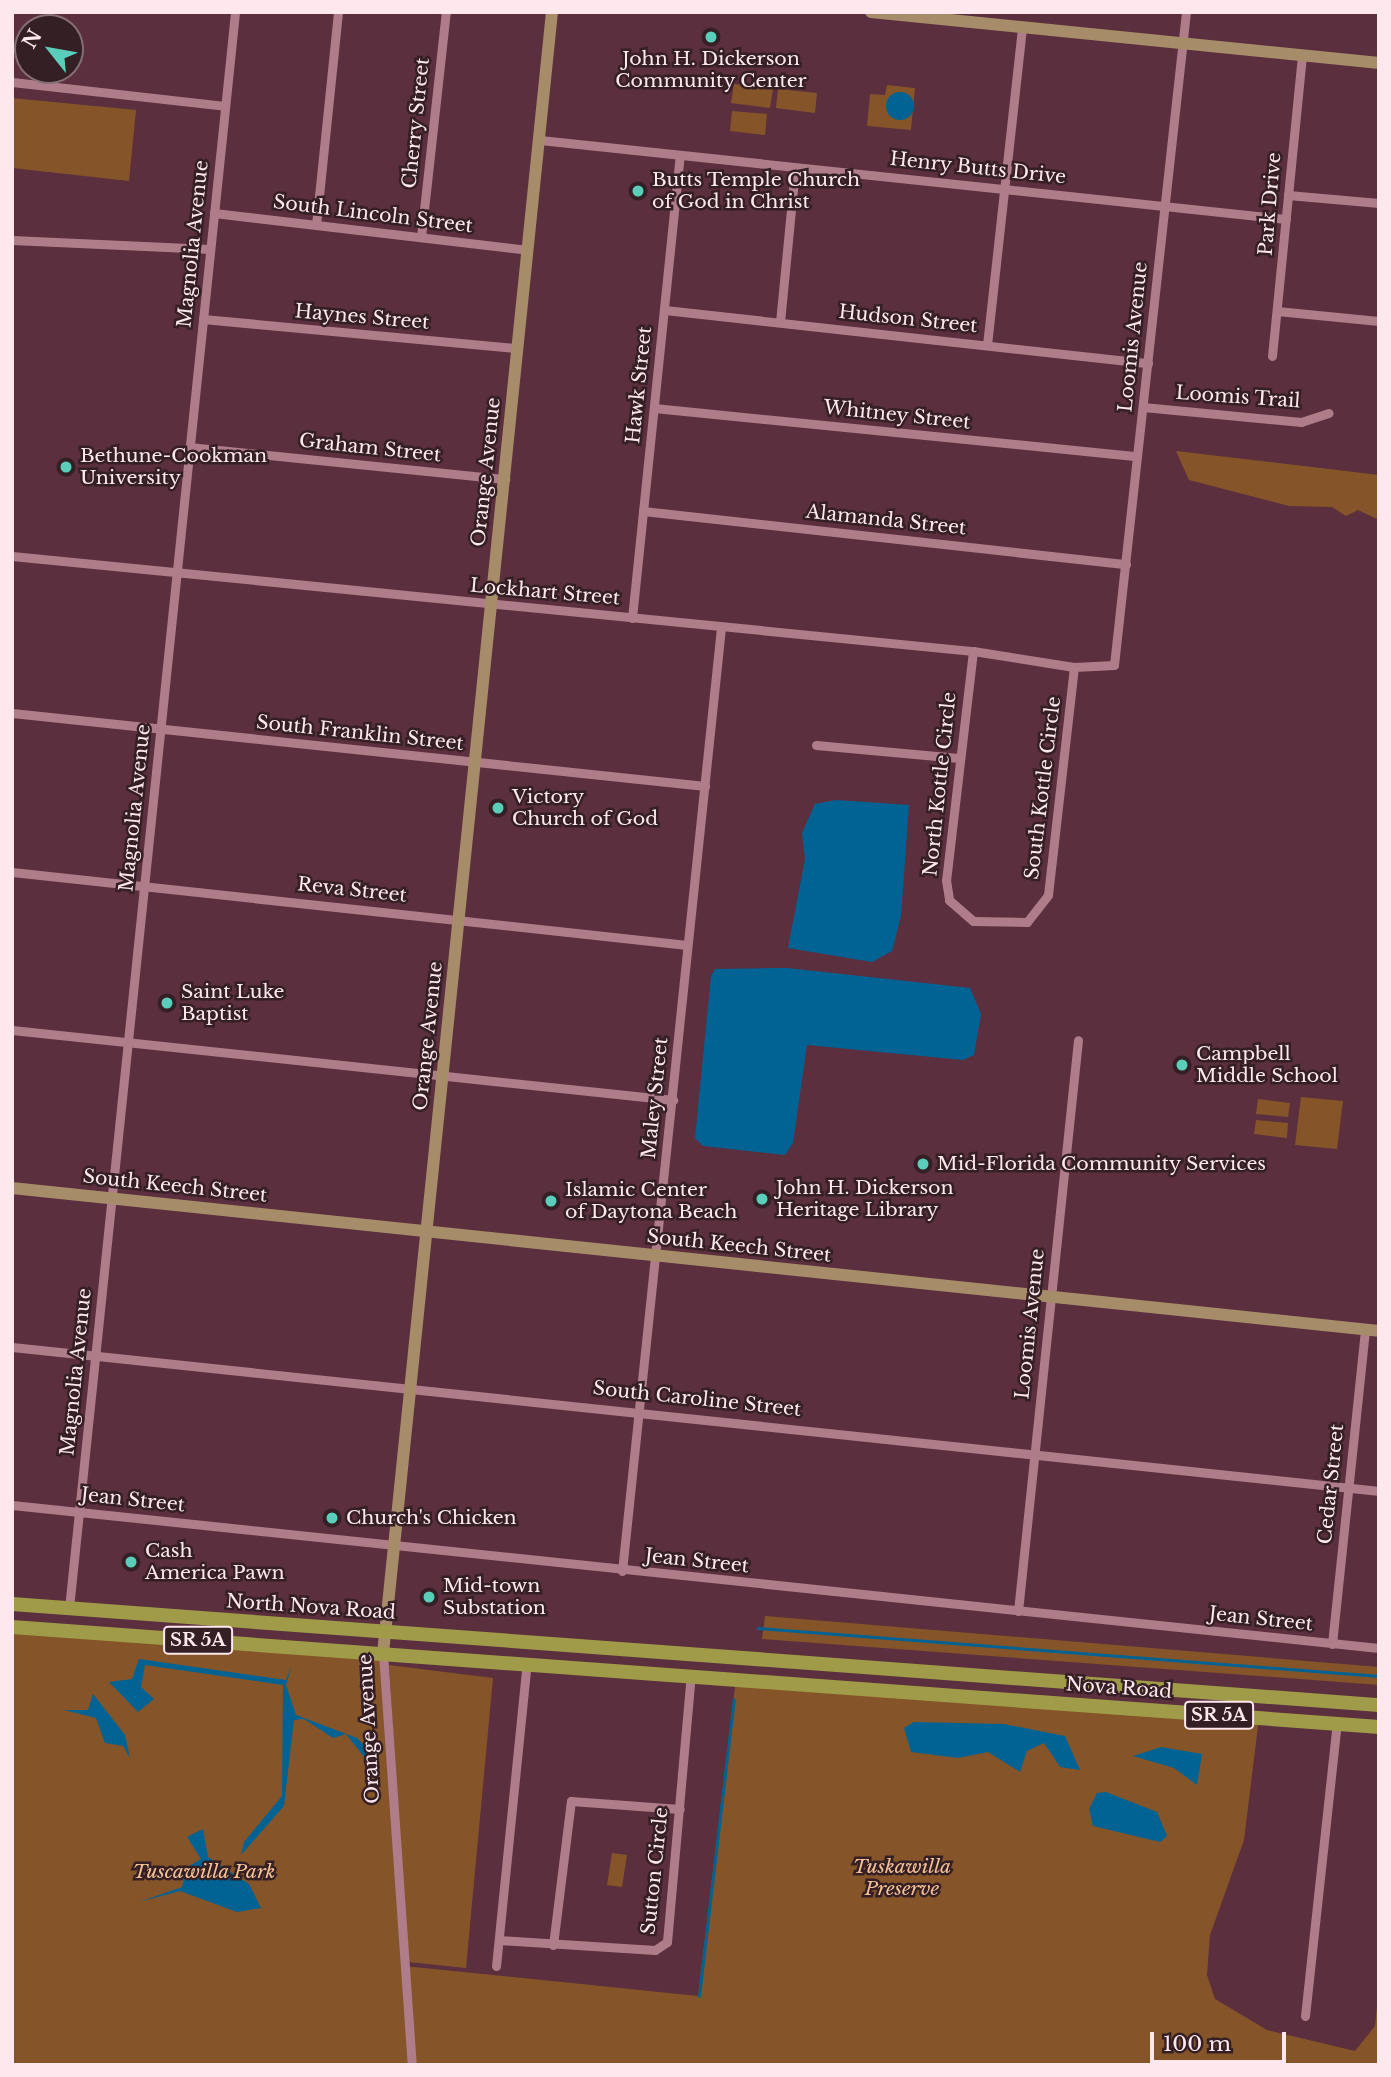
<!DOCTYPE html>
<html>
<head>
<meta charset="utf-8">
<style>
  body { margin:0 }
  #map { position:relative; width:1391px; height:2077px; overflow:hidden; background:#5b2f3d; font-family:"Libre Baskerville",serif }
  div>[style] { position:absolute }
  .green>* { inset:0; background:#855529 }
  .water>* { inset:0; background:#016394 }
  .round { border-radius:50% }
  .stream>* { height:2.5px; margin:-1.25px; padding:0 1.25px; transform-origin:1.25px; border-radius:1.25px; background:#016394 }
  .street>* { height:9px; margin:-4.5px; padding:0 4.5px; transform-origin:4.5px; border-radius:4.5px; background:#af7c8a }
  .secondary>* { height:12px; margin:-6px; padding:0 6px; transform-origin:6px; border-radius:6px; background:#a78c69 }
  .primary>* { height:14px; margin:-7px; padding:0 7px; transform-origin:7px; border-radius:7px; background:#9f9b48 }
  .dots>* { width:19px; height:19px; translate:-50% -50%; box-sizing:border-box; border:4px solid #331f24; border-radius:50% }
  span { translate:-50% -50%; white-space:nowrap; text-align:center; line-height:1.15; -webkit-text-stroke:5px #331f24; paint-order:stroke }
  .shield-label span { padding:2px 5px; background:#331f24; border:2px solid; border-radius:5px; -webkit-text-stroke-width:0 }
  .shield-label { font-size:18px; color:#ffe8ed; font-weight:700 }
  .poi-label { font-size:19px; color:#ffe8ed }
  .left { translate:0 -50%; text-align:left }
  .street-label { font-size:19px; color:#ffe8ed }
  .park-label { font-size:19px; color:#f6c195; font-style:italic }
  .frame { position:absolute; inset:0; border:14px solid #ffe8ed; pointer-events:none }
  .north { position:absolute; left:14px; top:14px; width:70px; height:70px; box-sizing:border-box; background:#331f24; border:2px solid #856f74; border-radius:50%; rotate:301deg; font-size:19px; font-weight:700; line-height:28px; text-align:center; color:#ffe8ed }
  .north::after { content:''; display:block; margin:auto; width:24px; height:32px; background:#5bcebb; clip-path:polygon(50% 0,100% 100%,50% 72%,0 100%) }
  .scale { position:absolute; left:1150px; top:2032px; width:136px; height:32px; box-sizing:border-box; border:4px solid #ffe8ed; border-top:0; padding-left:9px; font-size:21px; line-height:24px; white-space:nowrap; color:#ffe8ed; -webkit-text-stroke:5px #331f24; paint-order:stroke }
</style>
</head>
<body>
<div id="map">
  <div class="green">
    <div style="clip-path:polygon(734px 84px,773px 89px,770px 108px,731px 103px)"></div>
    <div style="clip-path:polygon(887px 85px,915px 88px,911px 130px,867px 126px,870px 94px,885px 95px)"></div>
    <div style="clip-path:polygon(778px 89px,817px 93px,815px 113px,776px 108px)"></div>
    <div style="clip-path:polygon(12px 98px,136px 110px,129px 181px,12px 168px)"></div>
    <div style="clip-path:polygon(732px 111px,767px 114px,765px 135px,730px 131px)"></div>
    <div style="clip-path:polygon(1176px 451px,1379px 475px,1379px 520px,1358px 510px,1346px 516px,1332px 507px,1289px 506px,1189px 480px)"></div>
    <div style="clip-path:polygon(1301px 1097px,1343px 1101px,1337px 1149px,1295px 1145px)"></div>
    <div style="clip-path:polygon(1258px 1099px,1290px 1103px,1288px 1117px,1256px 1114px)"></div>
    <div style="clip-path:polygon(1256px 1120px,1288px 1123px,1287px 1138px,1254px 1134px)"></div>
    <div style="clip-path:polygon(765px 1616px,1379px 1667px,1379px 1685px,762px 1639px)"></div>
    <div style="clip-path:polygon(12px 1627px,383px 1653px,404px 1966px,698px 1996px,736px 1679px,1259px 1718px,1244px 1840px,1210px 1935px,1207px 1975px,1215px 1999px,1267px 2030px,1355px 2051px,1375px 2026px,1379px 1985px,1379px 2065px,12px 2065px)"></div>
    <div style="clip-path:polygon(389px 1665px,493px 1678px,466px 1968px,408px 1962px)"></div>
    <div style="clip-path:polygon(612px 1853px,627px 1855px,622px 1887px,607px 1885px)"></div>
  </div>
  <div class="water">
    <div class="round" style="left:886px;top:92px;width:28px;height:28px"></div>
    <div style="clip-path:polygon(836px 800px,909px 805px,901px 916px,892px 951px,872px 962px,788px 948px,805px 859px,802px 833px,815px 804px)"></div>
    <div style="clip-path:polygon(787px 968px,970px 988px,981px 1014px,974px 1055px,963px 1060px,807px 1045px,793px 1143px,785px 1155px,703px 1146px,695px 1138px,711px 976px,715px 969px)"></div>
    <div style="clip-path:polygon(139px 1659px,286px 1680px,292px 1665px,286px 1685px,296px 1715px,357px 1738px,374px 1756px,368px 1762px,346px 1734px,333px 1738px,304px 1719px,294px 1720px,284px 1806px,241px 1855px,244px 1842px,282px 1796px,283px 1685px,145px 1665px,141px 1687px,154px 1699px,138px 1712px,109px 1682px,132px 1679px)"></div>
    <div style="clip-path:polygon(93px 1694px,125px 1735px,130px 1758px,123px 1746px,105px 1743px,96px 1718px,64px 1710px,88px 1710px)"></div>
    <div style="clip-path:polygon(914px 1722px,1004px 1724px,1065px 1736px,1080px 1770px,1060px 1767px,1044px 1743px,1027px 1751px,1020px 1772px,988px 1752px,958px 1758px,911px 1752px,904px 1728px)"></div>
    <div style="clip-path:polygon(1161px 1747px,1202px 1754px,1197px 1785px,1174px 1768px,1133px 1756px)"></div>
    <div style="clip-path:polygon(1106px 1792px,1157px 1812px,1167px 1836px,1160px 1842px,1093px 1826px,1089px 1809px,1097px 1793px)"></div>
    <div style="clip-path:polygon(203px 1829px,208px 1857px,249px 1884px,261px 1908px,237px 1912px,180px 1891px,139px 1902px,182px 1887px,186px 1868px,201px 1859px,187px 1837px)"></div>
  </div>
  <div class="stream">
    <div style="left:758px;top:1628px;width:623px;rotate:4.42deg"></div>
    <div style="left:699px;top:1996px;width:298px;rotate:-83.3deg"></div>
  </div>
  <div class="street">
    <div style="left:12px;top:82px;width:214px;rotate:6.4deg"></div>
    <div style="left:540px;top:140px;width:750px;rotate:6.04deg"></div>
    <div style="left:1288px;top:195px;width:91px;rotate:5deg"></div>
    <div style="left:214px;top:213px;width:316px;rotate:6.7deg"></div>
    <div style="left:316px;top:225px;width:214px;rotate:-84.1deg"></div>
    <div style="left:421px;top:237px;width:226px;rotate:-83.7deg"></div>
    <div style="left:12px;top:240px;width:198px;rotate:2.6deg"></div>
    <div style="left:665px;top:310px;width:486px;rotate:6.3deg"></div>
    <div style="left:1277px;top:311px;width:102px;rotate:5.6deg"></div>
    <div style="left:203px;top:319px;width:316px;rotate:5.3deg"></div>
    <div style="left:780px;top:322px;width:155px;rotate:-84.4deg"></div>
    <div style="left:987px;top:345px;width:320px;rotate:-83.7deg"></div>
    <div style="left:1272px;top:356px;width:302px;rotate:-84.3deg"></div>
    <div style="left:1143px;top:407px;width:159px;rotate:5.4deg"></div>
    <div style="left:1301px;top:422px;width:29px;rotate:-18deg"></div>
    <div style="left:654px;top:408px;width:485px;rotate:5.7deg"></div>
    <div style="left:189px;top:447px;width:318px;rotate:5.8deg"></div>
    <div style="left:643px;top:511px;width:486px;rotate:6.3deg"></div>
    <div style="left:12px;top:556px;width:966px;rotate:5.65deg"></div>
    <div style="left:973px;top:651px;width:102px;rotate:9deg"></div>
    <div style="left:1074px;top:667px;width:40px;rotate:-2.9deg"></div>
    <div style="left:1114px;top:665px;width:657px;rotate:-83.71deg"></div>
    <div style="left:632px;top:618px;width:465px;rotate:-84.1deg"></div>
    <div style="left:973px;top:651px;width:231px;rotate:96.7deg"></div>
    <div style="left:946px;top:880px;width:20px;rotate:81deg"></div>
    <div style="left:949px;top:900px;width:32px;rotate:41deg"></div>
    <div style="left:973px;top:921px;width:54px;rotate:1.1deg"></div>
    <div style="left:1027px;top:922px;width:34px;rotate:-52deg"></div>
    <div style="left:1048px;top:895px;width:229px;rotate:-83.5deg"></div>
    <div style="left:12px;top:713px;width:697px;rotate:6.01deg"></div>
    <div style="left:816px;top:745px;width:143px;rotate:5.2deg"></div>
    <div style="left:12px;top:872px;width:679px;rotate:6.17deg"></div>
    <div style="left:12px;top:1030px;width:665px;rotate:6.05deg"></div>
    <div style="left:12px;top:1347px;width:1375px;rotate:6.01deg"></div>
    <div style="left:12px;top:1505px;width:1374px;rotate:5.97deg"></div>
    <div style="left:622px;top:1571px;width:948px;rotate:-84.01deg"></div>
    <div style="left:69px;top:1608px;width:1605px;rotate:-84.06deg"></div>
    <div style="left:1018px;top:1611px;width:574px;rotate:-84deg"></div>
    <div style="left:1332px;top:1644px;width:317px;rotate:-84deg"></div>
    <div style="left:383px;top:1653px;width:413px;rotate:86deg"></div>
    <div style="left:499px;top:1940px;width:156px;rotate:3.7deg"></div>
    <div style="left:655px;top:1950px;width:14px;rotate:-34deg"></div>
    <div style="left:667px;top:1942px;width:268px;rotate:-84.9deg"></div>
    <div style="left:553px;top:1945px;width:145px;rotate:-82.9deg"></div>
    <div style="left:571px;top:1801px;width:109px;rotate:4.2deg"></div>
    <div style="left:496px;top:1966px;width:305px;rotate:-84.2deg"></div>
    <div style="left:1305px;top:2016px;width:295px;rotate:-83.8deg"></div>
  </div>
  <div class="secondary">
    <div style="left:871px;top:12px;width:511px;rotate:5.73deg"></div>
    <div style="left:12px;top:1188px;width:1374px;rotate:5.97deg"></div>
    <div style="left:383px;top:1653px;width:1650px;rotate:-84.12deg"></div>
  </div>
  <div class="primary">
    <div style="left:12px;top:1604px;width:1371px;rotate:4.23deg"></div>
    <div style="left:12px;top:1627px;width:1371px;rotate:4.18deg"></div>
  </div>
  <div class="dots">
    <div style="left:711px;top:37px;background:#5bcebb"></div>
    <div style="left:638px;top:191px;background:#5bcebb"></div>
    <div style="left:66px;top:467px;background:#5bcebb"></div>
    <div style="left:498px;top:808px;background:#5bcebb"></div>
    <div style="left:167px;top:1003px;background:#5bcebb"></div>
    <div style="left:1182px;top:1065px;background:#5bcebb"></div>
    <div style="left:923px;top:1164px;background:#5bcebb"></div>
    <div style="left:762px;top:1199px;background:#5bcebb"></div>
    <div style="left:551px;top:1201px;background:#5bcebb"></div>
    <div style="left:332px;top:1518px;background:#5bcebb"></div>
    <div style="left:131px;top:1562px;background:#5bcebb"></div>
    <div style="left:429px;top:1597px;background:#5bcebb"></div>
  </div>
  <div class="shield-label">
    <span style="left:198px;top:1640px">SR 5A</span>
    <span style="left:1219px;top:1715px">SR 5A</span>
  </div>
  <div class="poi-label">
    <span style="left:711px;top:70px">John H. Dickerson<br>Community Center</span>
    <span class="left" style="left:652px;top:191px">Butts Temple Church<br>of God in Christ</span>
    <span class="left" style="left:80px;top:467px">Bethune-Cookman<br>University</span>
    <span class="left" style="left:512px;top:808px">Victory<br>Church of God</span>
    <span class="left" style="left:181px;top:1003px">Saint Luke<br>Baptist</span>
    <span class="left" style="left:1196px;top:1065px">Campbell<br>Middle School</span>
    <span class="left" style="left:937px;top:1164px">Mid-Florida Community Services</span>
    <span class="left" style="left:776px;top:1199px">John H. Dickerson<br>Heritage Library</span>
    <span class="left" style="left:565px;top:1201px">Islamic Center<br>of Daytona Beach</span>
    <span class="left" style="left:346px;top:1518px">Church's Chicken</span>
    <span class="left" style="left:145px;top:1562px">Cash<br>America Pawn</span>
    <span class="left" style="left:443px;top:1597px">Mid-town<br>Substation</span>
  </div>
  <div class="street-label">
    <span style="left:416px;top:123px;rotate:-84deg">Cherry Street</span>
    <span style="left:978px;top:168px;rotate:6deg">Henry Butts Drive</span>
    <span style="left:1270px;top:204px;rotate:-85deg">Park Drive</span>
    <span style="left:373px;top:214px;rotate:7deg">South Lincoln Street</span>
    <span style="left:193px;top:244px;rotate:-84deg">Magnolia Avenue</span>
    <span style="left:362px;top:317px;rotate:5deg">Haynes Street</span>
    <span style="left:908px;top:319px;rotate:6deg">Hudson Street</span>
    <span style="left:1133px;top:337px;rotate:-84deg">Loomis Avenue</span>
    <span style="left:639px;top:385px;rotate:-84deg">Hawk Street</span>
    <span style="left:1238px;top:397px;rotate:4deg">Loomis Trail</span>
    <span style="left:897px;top:415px;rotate:6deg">Whitney Street</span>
    <span style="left:370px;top:448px;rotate:6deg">Graham Street</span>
    <span style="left:486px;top:472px;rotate:-84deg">Orange Avenue</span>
    <span style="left:886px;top:520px;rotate:6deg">Alamanda Street</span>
    <span style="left:545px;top:592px;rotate:5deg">Lockhart Street</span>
    <span style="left:360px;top:733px;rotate:6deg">South Franklin Street</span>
    <span style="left:940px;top:784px;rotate:-84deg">North Kottle Circle</span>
    <span style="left:1043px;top:788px;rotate:-83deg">South Kottle Circle</span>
    <span style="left:135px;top:808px;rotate:-84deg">Magnolia Avenue</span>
    <span style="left:352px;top:890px;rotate:6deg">Reva Street</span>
    <span style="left:428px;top:1036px;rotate:-84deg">Orange Avenue</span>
    <span style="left:655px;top:1098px;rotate:-84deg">Maley Street</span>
    <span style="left:175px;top:1186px;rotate:6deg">South Keech Street</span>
    <span style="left:739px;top:1246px;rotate:6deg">South Keech Street</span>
    <span style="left:1030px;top:1324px;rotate:-84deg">Loomis Avenue</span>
    <span style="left:76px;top:1372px;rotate:-84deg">Magnolia Avenue</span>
    <span style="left:697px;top:1399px;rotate:6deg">South Caroline Street</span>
    <span style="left:1331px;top:1484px;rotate:-84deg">Cedar Street</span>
    <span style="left:133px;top:1500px;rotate:6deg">Jean Street</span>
    <span style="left:697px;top:1561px;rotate:6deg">Jean Street</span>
    <span style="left:311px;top:1607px;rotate:4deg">North Nova Road</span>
    <span style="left:1261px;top:1619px;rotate:6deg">Jean Street</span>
    <span style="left:1119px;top:1688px;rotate:4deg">Nova Road</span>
    <span style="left:369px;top:1729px;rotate:-93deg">Orange Avenue</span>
    <span style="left:655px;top:1871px;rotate:-84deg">Sutton Circle</span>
  </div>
  <div class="park-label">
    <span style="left:902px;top:1878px">Tuskawilla<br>Preserve</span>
    <span style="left:204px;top:1872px">Tuscawilla Park</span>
  </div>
  <div class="frame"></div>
  <div class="north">N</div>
  <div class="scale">100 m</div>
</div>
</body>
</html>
